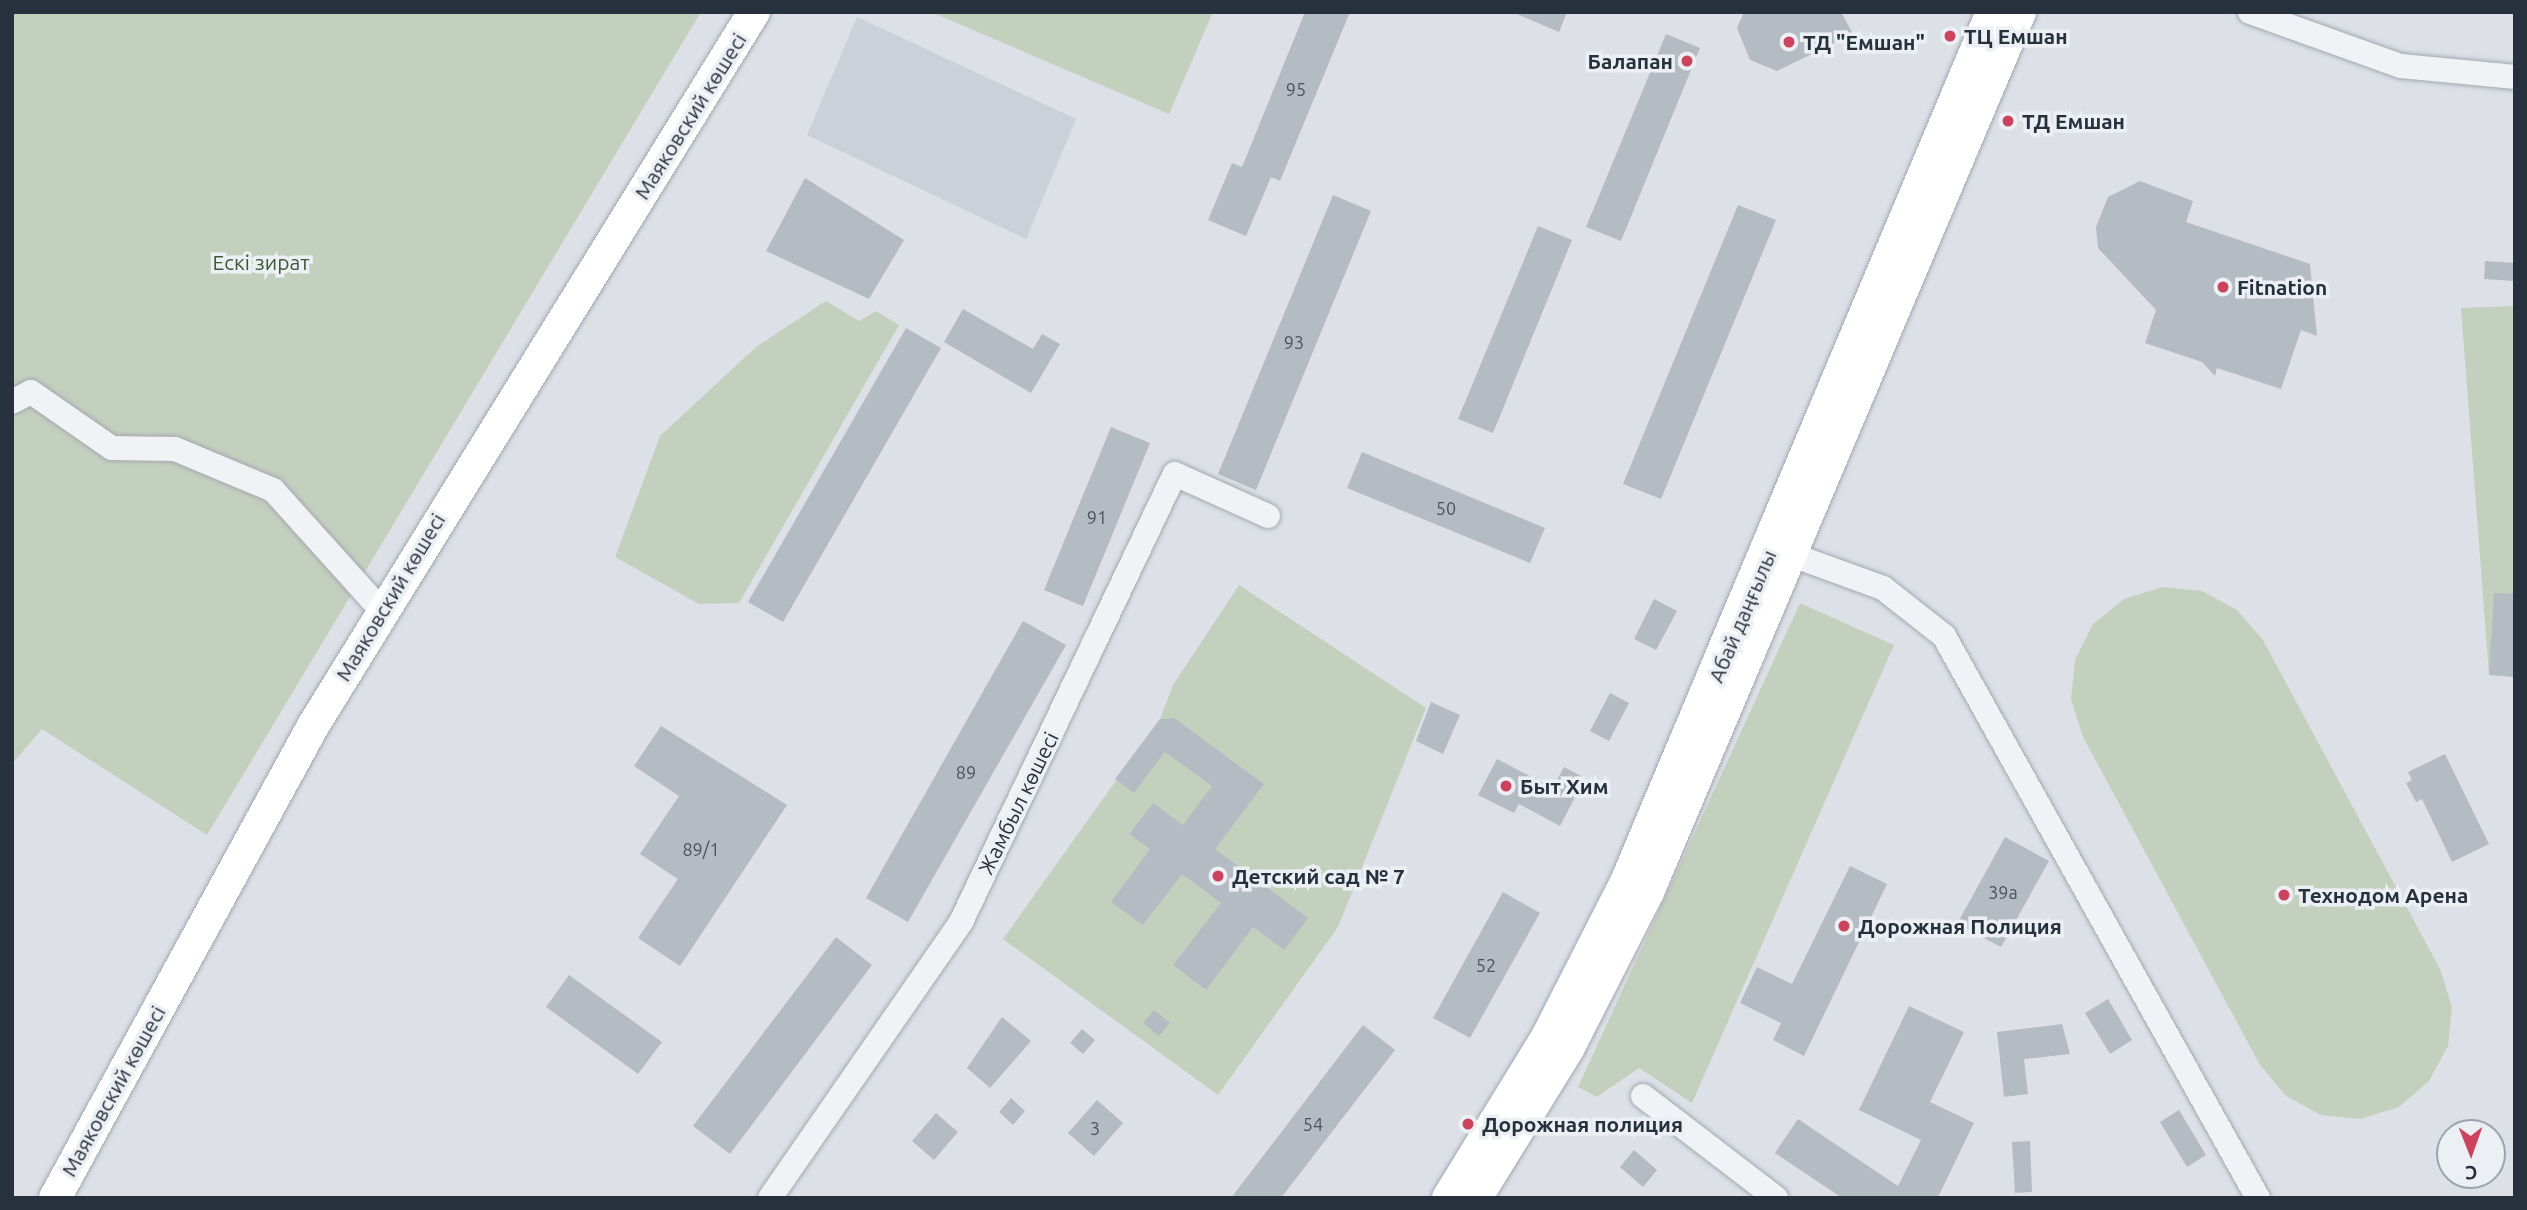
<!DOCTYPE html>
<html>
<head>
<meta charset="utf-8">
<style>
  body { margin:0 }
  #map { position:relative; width:2527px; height:1210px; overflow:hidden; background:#dde1e7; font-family:Ubuntu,sans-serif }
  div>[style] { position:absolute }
  .built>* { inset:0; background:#cbd0d9 }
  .green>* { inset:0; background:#c4d0be }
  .building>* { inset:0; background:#b4bbc3 }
  .roads { filter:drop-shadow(0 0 2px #a3a8b1) drop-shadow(0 0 2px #a3a8b1) }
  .minor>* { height:24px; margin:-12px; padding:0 12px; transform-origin:12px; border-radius:12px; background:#f0f2f5 }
  .major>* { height:32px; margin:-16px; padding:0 16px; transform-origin:16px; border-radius:16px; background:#fff }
  .dots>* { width:19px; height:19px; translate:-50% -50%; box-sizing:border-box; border:4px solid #ecf0f4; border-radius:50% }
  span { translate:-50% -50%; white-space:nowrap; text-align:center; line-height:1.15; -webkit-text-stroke:7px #ecf0f4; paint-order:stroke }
  .number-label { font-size:18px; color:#4a535e }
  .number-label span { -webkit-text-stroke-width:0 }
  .poi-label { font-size:21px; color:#27303d; font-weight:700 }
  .left { translate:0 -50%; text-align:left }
  .right { translate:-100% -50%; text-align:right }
  .street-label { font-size:21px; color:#27303d }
  .park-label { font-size:21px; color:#3c5835 }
  .frame { position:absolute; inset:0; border:14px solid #27303d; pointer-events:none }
  .north { position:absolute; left:2436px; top:1119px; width:70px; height:70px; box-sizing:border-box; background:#ecf0f4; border:2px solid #9da3ab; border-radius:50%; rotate:179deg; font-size:19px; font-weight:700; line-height:28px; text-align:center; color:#27303d }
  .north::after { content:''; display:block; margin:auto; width:24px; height:32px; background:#cb435c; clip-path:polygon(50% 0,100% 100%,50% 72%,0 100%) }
</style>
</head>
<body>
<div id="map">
  <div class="built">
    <div style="clip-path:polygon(857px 17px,1076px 119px,1026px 239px,807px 135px)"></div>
  </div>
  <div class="green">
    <div style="clip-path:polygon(12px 12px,701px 12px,207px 835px,42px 729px,12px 764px)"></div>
    <div style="clip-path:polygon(931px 12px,1213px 12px,1169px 114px)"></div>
    <div style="clip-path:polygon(826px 301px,859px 321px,876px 311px,899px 325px,739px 603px,699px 604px,615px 557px,660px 436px,756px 347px)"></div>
    <div style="clip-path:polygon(2515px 306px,2515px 677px,2489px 675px,2461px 308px)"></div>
    <div style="clip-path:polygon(1239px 585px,1426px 708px,1338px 927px,1218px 1095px,1003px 939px,1160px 719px,1173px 685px)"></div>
    <div style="clip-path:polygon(2162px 587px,2202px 591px,2237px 610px,2263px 640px,2440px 969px,2452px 1007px,2448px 1046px,2429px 1081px,2399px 1107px,2360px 1119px,2321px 1115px,2286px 1096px,2260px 1065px,2083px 737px,2071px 699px,2075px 660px,2093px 624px,2124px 599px)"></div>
    <div style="clip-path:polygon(1800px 603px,1894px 645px,1692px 1103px,1639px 1068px,1597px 1097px,1578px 1087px)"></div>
  </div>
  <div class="building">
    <div style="clip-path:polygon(1305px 12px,1350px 12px,1280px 181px,1271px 177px,1246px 236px,1208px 220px,1232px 163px,1242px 167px)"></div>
    <div style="clip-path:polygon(1512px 12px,1567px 12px,1559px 32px)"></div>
    <div style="clip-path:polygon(1744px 12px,1841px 12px,1853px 34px,1777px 71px,1750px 60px,1737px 28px)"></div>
    <div style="clip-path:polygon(1666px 34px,1700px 48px,1621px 241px,1586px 227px)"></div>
    <div style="clip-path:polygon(805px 178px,904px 240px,869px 299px,766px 251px)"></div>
    <div style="clip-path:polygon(2140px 181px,2193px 201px,2186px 222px,2310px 264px,2317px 336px,2301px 330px,2281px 389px,2217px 368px,2215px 376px,2202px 362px,2145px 343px,2156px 310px,2098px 248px,2096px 227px,2108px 197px)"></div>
    <div style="clip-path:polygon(1333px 195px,1371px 211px,1256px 490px,1218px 474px)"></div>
    <div style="clip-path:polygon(1738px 205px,1776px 220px,1661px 499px,1623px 484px)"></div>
    <div style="clip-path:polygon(1538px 226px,1572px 240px,1493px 433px,1458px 419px)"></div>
    <div style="clip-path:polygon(2485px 261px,2515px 263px,2515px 281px,2484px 279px)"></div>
    <div style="clip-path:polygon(963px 309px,1033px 349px,1042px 334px,1060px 344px,1031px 393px,944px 342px)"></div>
    <div style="clip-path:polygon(906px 328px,941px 348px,783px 622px,748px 602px)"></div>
    <div style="clip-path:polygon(1111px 427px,1150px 443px,1083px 606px,1044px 590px)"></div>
    <div style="clip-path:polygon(1362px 452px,1545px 528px,1530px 563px,1347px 488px)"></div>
    <div style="clip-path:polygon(2494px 593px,2515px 594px,2515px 677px,2489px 675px)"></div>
    <div style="clip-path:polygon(1654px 599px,1677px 611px,1656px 650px,1634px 639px)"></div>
    <div style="clip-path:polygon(1023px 621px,1066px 645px,908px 922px,866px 898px)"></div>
    <div style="clip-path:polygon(1610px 693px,1629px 703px,1609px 741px,1590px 731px)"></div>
    <div style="clip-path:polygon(1431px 702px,1460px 715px,1443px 754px,1416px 741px)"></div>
    <div style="clip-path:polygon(1174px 718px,1264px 784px,1215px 849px,1308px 918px,1284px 950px,1253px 927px,1206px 990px,1173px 965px,1221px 903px,1182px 874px,1143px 925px,1111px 902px,1150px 849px,1129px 834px,1153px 803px,1183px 825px,1212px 786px,1165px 752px,1134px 793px,1115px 779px,1160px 719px)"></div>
    <div style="clip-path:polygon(661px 726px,787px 805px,680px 966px,638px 938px,678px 879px,640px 854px,679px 796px,634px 766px)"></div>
    <div style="clip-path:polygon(2445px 754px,2489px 844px,2452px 862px,2422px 799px,2416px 802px,2406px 783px,2412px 780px,2408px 772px)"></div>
    <div style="clip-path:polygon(1497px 759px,1553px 788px,1564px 767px,1585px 778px,1560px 826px,1519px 804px,1514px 813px,1478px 795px)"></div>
    <div style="clip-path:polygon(2005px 837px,2049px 861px,2001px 947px,1957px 924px)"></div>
    <div style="clip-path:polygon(1850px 866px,1887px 884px,1804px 1056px,1773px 1040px,1781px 1023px,1740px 1003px,1757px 967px,1792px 984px)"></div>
    <div style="clip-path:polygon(1503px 892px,1540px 913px,1470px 1038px,1433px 1018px)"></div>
    <div style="clip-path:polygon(836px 937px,872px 965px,730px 1154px,693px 1126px)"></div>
    <div style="clip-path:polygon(569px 975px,662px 1042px,638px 1074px,546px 1007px)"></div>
    <div style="clip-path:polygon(2108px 999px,2132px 1040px,2110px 1054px,2085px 1013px)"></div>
    <div style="clip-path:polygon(1909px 1006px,1964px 1032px,1930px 1102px,1974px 1123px,1938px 1197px,1842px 1198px,1775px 1153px,1798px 1119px,1898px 1186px,1921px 1140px,1859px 1110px)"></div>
    <div style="clip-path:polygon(1154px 1010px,1170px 1023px,1159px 1036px,1143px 1023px)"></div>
    <div style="clip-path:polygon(1002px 1017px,1031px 1041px,990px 1088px,967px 1068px)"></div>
    <div style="clip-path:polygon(2062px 1024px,2070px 1054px,2024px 1059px,2028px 1094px,2004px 1097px,1997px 1032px)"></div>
    <div style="clip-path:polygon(1363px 1025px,1395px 1050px,1281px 1198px,1231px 1198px)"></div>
    <div style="clip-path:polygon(1082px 1029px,1095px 1040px,1083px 1054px,1070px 1043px)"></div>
    <div style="clip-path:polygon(1011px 1098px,1025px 1111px,1013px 1125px,999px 1112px)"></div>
    <div style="clip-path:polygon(1097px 1100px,1123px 1123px,1094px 1156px,1068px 1133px)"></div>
    <div style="clip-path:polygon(2179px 1110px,2206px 1155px,2187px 1167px,2160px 1122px)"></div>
    <div style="clip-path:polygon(936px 1113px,958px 1132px,934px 1160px,912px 1141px)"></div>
    <div style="clip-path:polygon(2030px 1141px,2032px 1192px,2015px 1193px,2012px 1142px)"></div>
    <div style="clip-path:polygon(1634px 1150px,1657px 1170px,1643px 1187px,1620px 1167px)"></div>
  </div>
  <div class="roads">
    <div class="minor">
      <div style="left:2250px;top:12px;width:160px;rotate:19.7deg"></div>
      <div style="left:2401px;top:66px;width:115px;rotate:5.5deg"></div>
      <div style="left:12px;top:402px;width:21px;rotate:-28deg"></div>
      <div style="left:31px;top:392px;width:98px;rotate:34.7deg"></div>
      <div style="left:112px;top:448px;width:63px;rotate:0.9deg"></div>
      <div style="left:175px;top:449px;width:106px;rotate:22.7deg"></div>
      <div style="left:273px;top:490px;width:163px;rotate:48deg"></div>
      <div style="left:1774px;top:558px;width:21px;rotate:-5deg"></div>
      <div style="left:1795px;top:556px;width:94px;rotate:20deg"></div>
      <div style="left:1883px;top:588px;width:78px;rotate:38.2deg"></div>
      <div style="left:1944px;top:636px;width:644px;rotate:60.81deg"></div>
      <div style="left:1643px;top:1096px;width:168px;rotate:37.5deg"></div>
      <div style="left:770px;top:1198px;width:336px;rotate:-55.3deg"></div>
      <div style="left:961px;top:922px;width:496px;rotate:-64.5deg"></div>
      <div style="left:1175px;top:474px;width:102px;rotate:24.3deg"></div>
    </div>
    <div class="major">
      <div style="left:55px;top:1198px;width:538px;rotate:-61.34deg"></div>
      <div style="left:313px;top:726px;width:839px;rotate:-58.3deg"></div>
      <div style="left:1448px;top:1198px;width:189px;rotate:-58.4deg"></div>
      <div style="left:1547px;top:1037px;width:174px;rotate:-63deg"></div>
      <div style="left:1626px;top:882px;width:944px;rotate:-67.18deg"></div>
      <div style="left:1476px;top:1198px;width:175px;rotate:-58.3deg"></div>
      <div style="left:1568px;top:1049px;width:176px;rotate:-63deg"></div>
      <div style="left:1648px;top:892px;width:955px;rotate:-67.08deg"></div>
    </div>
  </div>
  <div class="dots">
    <div style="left:1950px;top:36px;background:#cb435c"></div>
    <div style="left:1789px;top:42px;background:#cb435c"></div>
    <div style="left:1687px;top:61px;background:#cb435c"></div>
    <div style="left:2008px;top:121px;background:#cb435c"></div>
    <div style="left:2223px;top:287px;background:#cb435c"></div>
    <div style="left:1506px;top:786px;background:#cb435c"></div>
    <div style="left:1218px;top:876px;background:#cb435c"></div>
    <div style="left:2284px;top:895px;background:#cb435c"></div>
    <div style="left:1844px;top:926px;background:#cb435c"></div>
    <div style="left:1468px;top:1124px;background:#cb435c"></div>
  </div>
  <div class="number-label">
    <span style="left:1296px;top:89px">95</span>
    <span style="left:1294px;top:342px">93</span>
    <span style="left:1446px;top:508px">50</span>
    <span style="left:1097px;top:517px">91</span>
    <span style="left:966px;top:772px">89</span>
    <span style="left:701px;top:849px">89/1</span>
    <span style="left:2003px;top:892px">39а</span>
    <span style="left:1486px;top:965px">52</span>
    <span style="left:1313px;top:1124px">54</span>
    <span style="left:1095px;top:1128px">3</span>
  </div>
  <div class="poi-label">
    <span class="left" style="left:1964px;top:36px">ТЦ Емшан</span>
    <span class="left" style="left:1803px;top:42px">ТД "Емшан"</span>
    <span class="right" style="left:1673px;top:61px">Балапан</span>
    <span class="left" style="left:2022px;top:121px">ТД Емшан</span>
    <span class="left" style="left:2237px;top:287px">Fitnation</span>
    <span class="left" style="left:1520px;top:786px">Быт Хим</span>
    <span class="left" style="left:1232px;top:876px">Детский сад № 7</span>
    <span class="left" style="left:2298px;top:895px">Технодом Арена</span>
    <span class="left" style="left:1858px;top:926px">Дорожная Полиция</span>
    <span class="left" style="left:1482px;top:1124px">Дорожная полиция</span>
  </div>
  <div class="street-label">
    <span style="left:690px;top:116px;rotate:-58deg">Маяковский көшесі</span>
    <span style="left:390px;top:597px;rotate:-59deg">Маяковский көшесі</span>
    <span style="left:1742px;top:616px;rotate:-67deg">Абай даңғылы</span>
    <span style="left:1018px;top:803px;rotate:-64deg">Жамбыл көшесі</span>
    <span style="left:113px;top:1091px;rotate:-61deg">Маяковский көшесі</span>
  </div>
  <div class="park-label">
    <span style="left:261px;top:262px">Ескі зират</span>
  </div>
  <div class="frame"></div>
  <div class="north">С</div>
</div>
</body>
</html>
